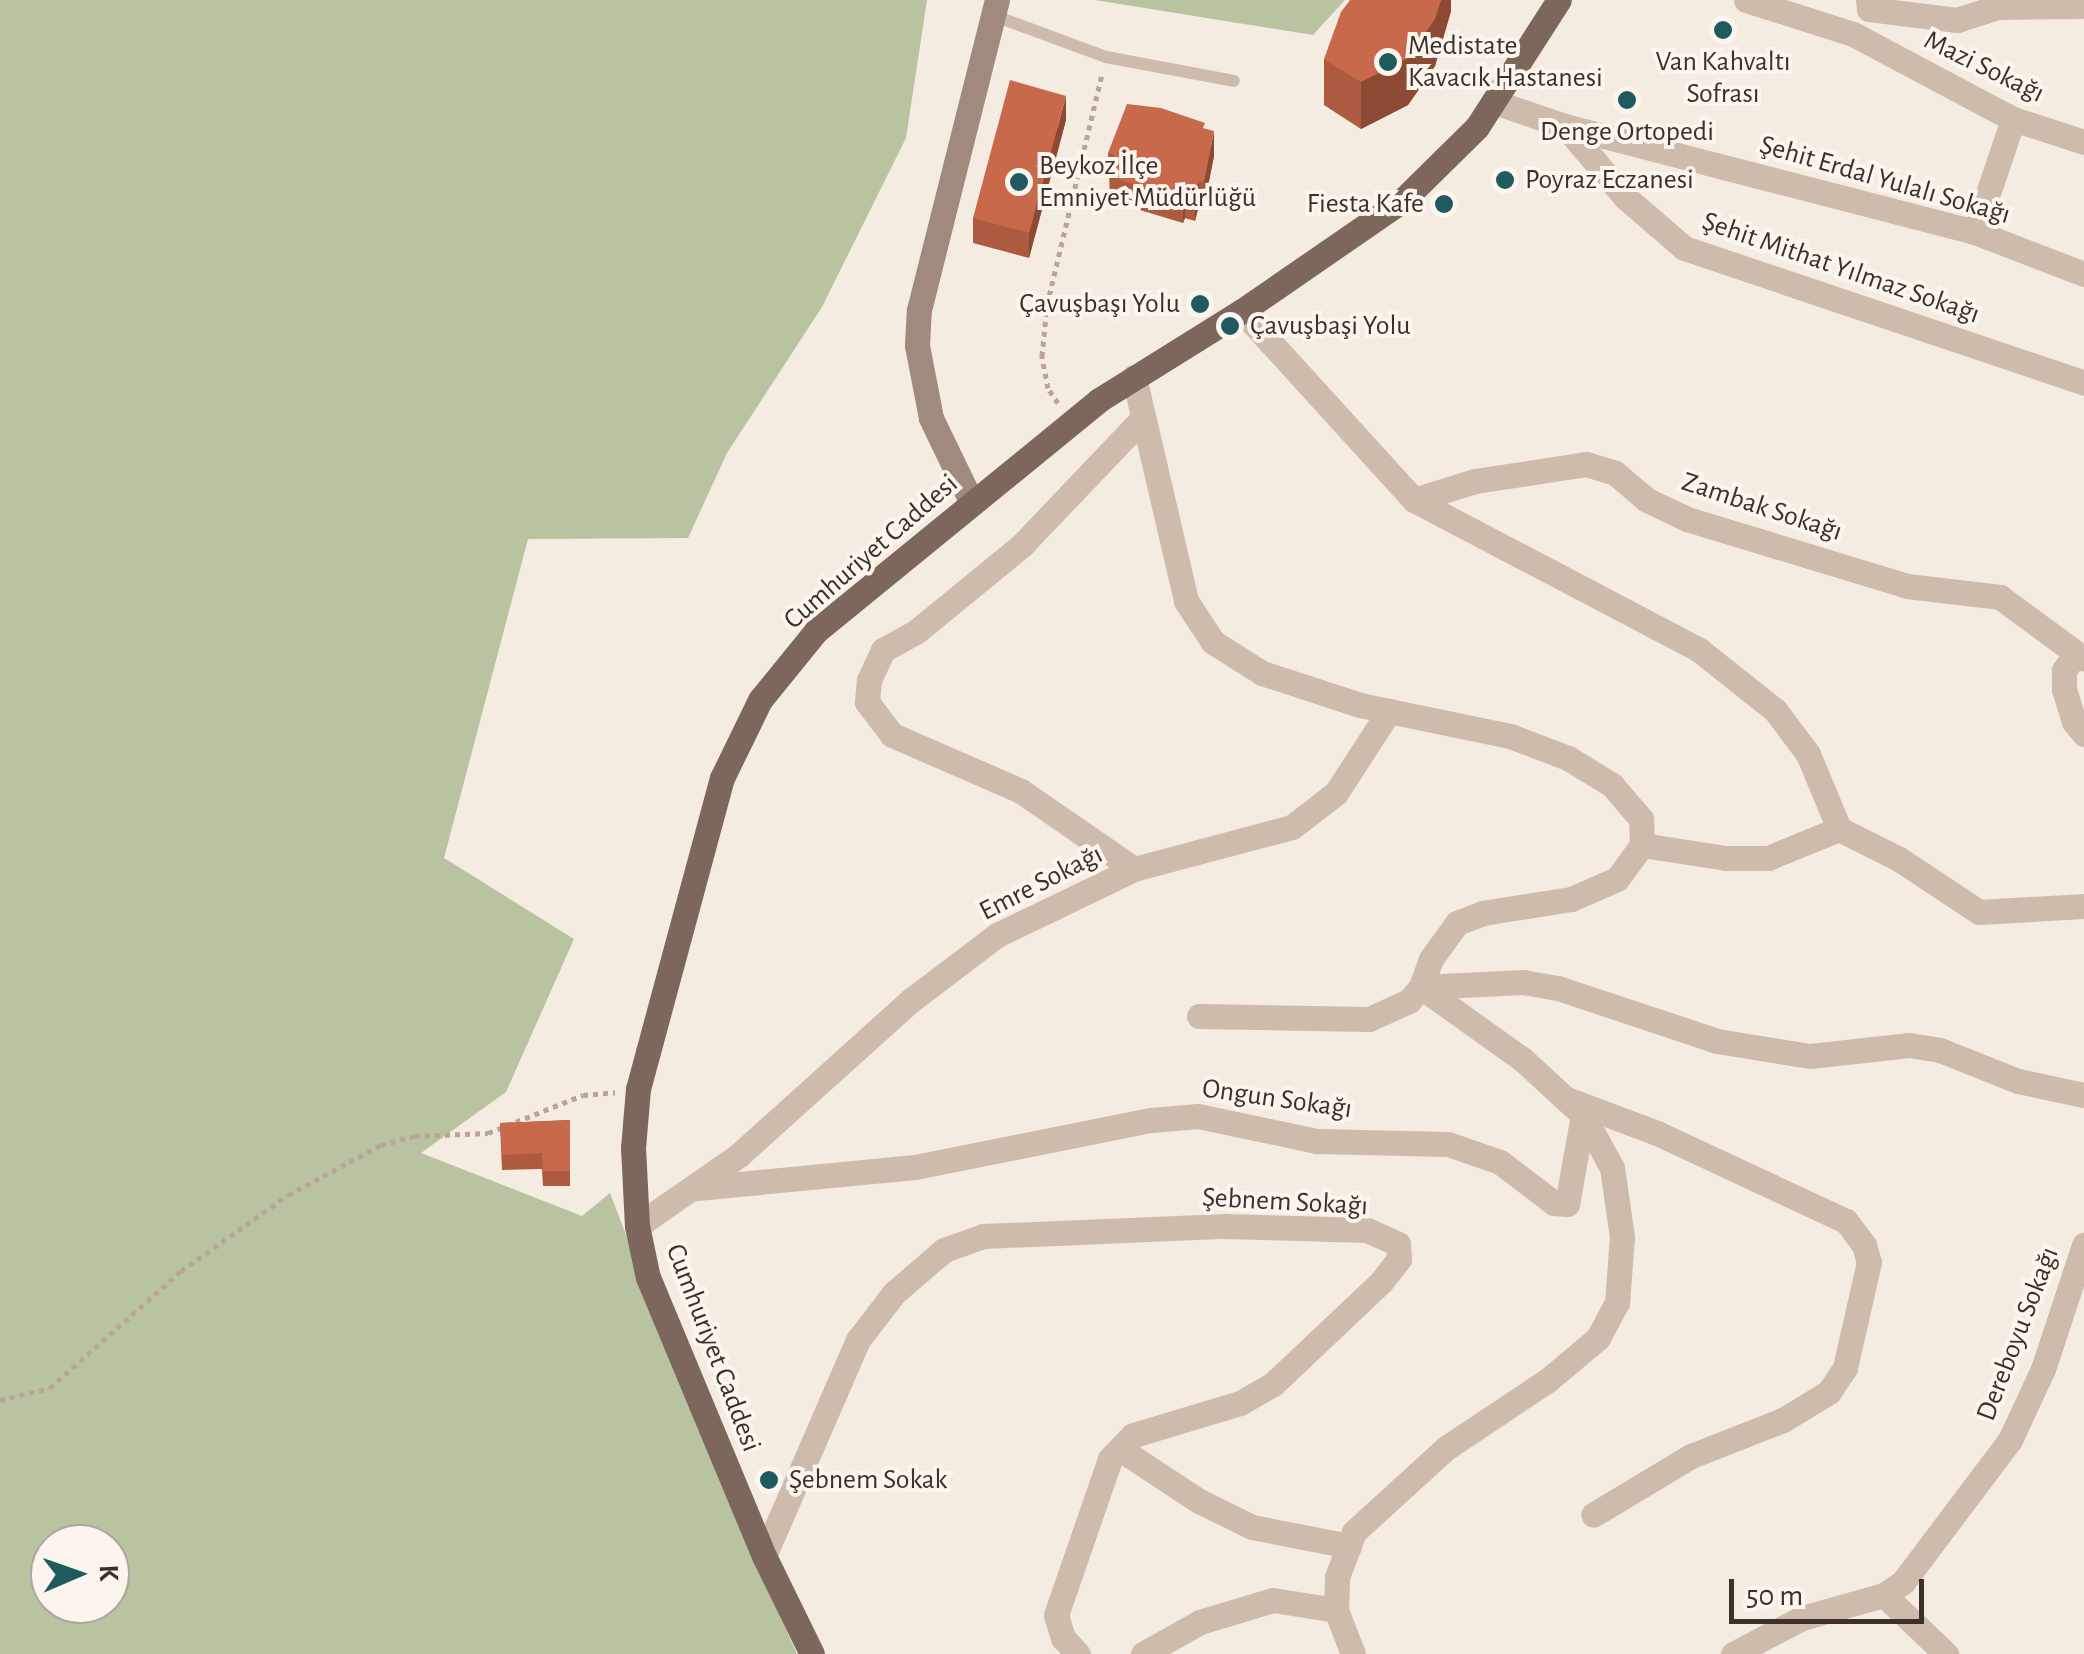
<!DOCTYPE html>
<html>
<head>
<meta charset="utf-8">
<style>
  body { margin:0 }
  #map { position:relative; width:2084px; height:1654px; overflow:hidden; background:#f4ebe1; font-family:"Alegreya Sans",sans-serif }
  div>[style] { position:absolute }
  .green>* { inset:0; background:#b8c4a0 }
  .path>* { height:5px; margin-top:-2.5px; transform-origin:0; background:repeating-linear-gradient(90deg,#b9a596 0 5px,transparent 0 10px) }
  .lane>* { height:12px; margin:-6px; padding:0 6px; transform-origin:6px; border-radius:6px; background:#cdbbac }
  .street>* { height:25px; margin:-12.5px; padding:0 12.5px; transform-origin:12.5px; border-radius:12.5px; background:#cdbbac }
  .secondary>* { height:25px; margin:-12.5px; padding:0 12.5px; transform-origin:12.5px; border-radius:12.5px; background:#a18a7d }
  .primary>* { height:25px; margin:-12.5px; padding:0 12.5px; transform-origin:12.5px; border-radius:12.5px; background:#7d675c }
  .wall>* { inset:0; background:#ac5a40 }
  .shaded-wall>* { inset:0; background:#8c4a34 }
  .building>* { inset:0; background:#c8694b }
  .dots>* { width:28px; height:28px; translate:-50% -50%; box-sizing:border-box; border:5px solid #fbf5ee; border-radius:50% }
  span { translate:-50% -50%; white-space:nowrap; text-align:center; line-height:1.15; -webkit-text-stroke:8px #fbf5ee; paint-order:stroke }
  .poi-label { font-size:28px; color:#3b302b }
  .left { translate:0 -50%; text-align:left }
  .right { translate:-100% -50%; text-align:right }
  .street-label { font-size:28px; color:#3b302b }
  .north { position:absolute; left:30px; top:1524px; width:100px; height:100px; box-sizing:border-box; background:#fbf5ee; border:2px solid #aea6a0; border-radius:50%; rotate:88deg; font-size:28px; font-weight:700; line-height:40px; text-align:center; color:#3b302b }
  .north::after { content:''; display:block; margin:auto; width:35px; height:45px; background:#1f5a5e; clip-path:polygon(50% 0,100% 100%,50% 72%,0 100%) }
  .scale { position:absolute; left:1729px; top:1579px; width:195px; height:45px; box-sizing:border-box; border:5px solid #3b302b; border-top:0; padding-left:12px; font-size:30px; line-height:35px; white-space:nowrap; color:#3b302b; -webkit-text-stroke:8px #fbf5ee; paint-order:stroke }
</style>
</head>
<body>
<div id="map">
  <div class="green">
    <div style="clip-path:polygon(evenodd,0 0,927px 0,906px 138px,822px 307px,727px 453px,688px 538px,528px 539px,444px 858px,574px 939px,506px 1092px,421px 1153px,582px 1216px,610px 1193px,719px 1478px,797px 1654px,0 1654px,0 0,50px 1544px,110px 1544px,110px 1604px,50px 1604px,50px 1544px)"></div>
    <div style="clip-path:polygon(1095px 0,1345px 0,1313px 35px)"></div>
  </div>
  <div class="path">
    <div style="left:1058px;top:403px;width:18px;rotate:-124deg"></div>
    <div style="left:1048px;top:388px;width:33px;rotate:-101deg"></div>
    <div style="left:1042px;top:356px;width:51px;rotate:-84.4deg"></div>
    <div style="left:1047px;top:305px;width:236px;rotate:-76.6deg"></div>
    <div style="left:0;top:1400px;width:51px;rotate:-13.5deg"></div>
    <div style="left:50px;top:1388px;width:176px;rotate:-41.8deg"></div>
    <div style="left:181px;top:1271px;width:131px;rotate:-35.4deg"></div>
    <div style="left:288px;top:1195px;width:106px;rotate:-28.3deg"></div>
    <div style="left:381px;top:1145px;width:35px;rotate:-15deg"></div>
    <div style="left:415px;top:1136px;width:73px;rotate:-2.4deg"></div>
    <div style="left:488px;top:1133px;width:102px;rotate:-21.8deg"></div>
    <div style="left:583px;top:1095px;width:32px;rotate:-5deg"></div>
  </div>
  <div class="lane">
    <div style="left:995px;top:16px;width:118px;rotate:20.3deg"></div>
    <div style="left:1106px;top:57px;width:130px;rotate:10.6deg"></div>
  </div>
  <div class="street">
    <div style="left:1746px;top:0;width:112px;rotate:17.6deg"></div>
    <div style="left:1853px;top:34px;width:181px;rotate:28deg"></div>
    <div style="left:2013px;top:119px;width:75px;rotate:17.9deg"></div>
    <div style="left:1868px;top:0;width:9px;rotate:84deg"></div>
    <div style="left:1869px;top:9px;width:89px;rotate:7.1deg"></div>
    <div style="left:1957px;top:20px;width:42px;rotate:-18deg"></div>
    <div style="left:1997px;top:7px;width:87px;rotate:-0.7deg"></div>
    <div style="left:1494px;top:102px;width:75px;rotate:18.7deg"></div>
    <div style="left:1565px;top:126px;width:423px;rotate:14.5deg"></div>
    <div style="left:1975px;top:232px;width:117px;rotate:21.1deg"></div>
    <div style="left:1565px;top:126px;width:93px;rotate:49.8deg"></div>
    <div style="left:1625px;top:197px;width:78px;rotate:40.8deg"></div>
    <div style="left:1684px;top:248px;width:422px;rotate:18.6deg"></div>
    <div style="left:1975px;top:232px;width:119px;rotate:-71.4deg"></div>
    <div style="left:1242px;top:311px;width:256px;rotate:47.7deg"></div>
    <div style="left:1414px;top:500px;width:321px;rotate:27.7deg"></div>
    <div style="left:1698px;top:649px;width:98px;rotate:38.4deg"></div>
    <div style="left:1775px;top:710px;width:55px;rotate:53.1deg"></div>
    <div style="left:1808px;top:754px;width:81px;rotate:67.5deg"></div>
    <div style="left:1134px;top:377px;width:230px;rotate:76.9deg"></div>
    <div style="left:1186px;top:601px;width:49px;rotate:56.6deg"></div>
    <div style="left:1213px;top:642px;width:58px;rotate:32.3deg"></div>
    <div style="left:1262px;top:673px;width:103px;rotate:18.1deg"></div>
    <div style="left:1360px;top:705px;width:153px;rotate:11.7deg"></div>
    <div style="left:1510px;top:736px;width:62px;rotate:20.8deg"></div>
    <div style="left:1568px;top:758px;width:52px;rotate:31.5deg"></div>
    <div style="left:1612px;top:785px;width:45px;rotate:49.5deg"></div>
    <div style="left:1641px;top:819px;width:26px;rotate:88deg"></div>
    <div style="left:1642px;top:845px;width:42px;rotate:126.3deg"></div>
    <div style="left:1617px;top:879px;width:50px;rotate:156.5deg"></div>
    <div style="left:1571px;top:899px;width:89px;rotate:171deg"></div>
    <div style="left:1483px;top:913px;width:28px;rotate:159deg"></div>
    <div style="left:1457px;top:923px;width:44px;rotate:125.8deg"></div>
    <div style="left:1431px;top:959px;width:30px;rotate:110deg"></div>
    <div style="left:1421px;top:987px;width:18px;rotate:131deg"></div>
    <div style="left:1409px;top:1001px;width:44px;rotate:155.8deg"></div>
    <div style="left:1369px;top:1019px;width:170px;rotate:-179deg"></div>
    <div style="left:1414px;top:500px;width:64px;rotate:-17.3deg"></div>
    <div style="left:1475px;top:481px;width:112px;rotate:-8.7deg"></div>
    <div style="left:1586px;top:464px;width:30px;rotate:17deg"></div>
    <div style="left:1615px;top:473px;width:42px;rotate:40.2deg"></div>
    <div style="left:1647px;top:500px;width:44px;rotate:25.4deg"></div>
    <div style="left:1687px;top:519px;width:230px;rotate:16.9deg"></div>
    <div style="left:1907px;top:586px;width:94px;rotate:6.7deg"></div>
    <div style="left:2000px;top:597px;width:104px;rotate:36.4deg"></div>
    <div style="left:2075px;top:655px;width:19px;rotate:126deg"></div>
    <div style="left:2064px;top:670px;width:19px;rotate:90deg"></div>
    <div style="left:2064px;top:689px;width:34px;rotate:73deg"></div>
    <div style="left:2074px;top:722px;width:16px;rotate:50deg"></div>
    <div style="left:1642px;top:845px;width:85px;rotate:8.8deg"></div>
    <div style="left:1726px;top:858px;width:42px"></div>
    <div style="left:1768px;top:858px;width:77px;rotate:-22.2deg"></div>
    <div style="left:1839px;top:829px;width:67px;rotate:26.6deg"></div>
    <div style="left:1899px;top:859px;width:96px;rotate:33.5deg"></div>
    <div style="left:1979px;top:912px;width:105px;rotate:-3.3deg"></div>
    <div style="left:1134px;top:869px;width:137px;rotate:-145.4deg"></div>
    <div style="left:1021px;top:791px;width:141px;rotate:-156.5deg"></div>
    <div style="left:892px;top:735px;width:41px;rotate:-127.1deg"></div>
    <div style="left:867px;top:702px;width:22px;rotate:-85deg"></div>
    <div style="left:869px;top:680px;width:33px;rotate:-65deg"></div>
    <div style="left:883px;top:650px;width:39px;rotate:-29deg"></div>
    <div style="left:917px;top:631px;width:136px;rotate:-39.3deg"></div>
    <div style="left:1022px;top:545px;width:175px;rotate:-46.4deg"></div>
    <div style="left:1421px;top:987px;width:102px;rotate:-2.8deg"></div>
    <div style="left:1523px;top:982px;width:36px;rotate:10deg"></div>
    <div style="left:1558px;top:988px;width:168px;rotate:18.4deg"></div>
    <div style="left:1717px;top:1041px;width:94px;rotate:9.2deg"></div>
    <div style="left:1810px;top:1056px;width:100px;rotate:-6.3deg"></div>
    <div style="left:1909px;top:1045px;width:31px;rotate:9deg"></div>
    <div style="left:1940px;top:1050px;width:84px;rotate:21.7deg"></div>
    <div style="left:2018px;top:1081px;width:67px;rotate:12deg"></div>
    <div style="left:1569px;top:1100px;width:94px;rotate:20.6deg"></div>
    <div style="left:1657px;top:1133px;width:208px;rotate:25deg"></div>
    <div style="left:1846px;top:1221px;width:30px;rotate:53deg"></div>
    <div style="left:1864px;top:1245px;width:18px;rotate:74deg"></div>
    <div style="left:1869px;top:1262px;width:109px;rotate:102.8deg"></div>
    <div style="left:1845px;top:1368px;width:29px;rotate:124deg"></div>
    <div style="left:1829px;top:1392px;width:54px;rotate:148.7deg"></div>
    <div style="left:1783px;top:1420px;width:99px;rotate:158.6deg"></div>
    <div style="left:1691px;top:1456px;width:114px;rotate:149deg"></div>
    <div style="left:697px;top:1188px;width:219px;rotate:-5.5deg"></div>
    <div style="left:915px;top:1167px;width:241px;rotate:-11.3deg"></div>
    <div style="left:1151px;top:1120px;width:47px;rotate:-4.9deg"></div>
    <div style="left:1198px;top:1116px;width:122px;rotate:11.9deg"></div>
    <div style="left:1317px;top:1141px;width:131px;rotate:1.3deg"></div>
    <div style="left:1448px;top:1144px;width:55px;rotate:19.1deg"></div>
    <div style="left:1500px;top:1162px;width:68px;rotate:37.2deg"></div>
    <div style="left:1554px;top:1203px;width:13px;rotate:4deg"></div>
    <div style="left:1567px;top:1204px;width:90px;rotate:-79.8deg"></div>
    <div style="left:637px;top:1226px;width:124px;rotate:-34.8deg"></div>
    <div style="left:739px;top:1155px;width:230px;rotate:-42deg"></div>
    <div style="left:910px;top:1001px;width:109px;rotate:-37.2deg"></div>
    <div style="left:997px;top:935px;width:152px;rotate:-25.7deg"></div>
    <div style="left:1134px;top:869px;width:163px;rotate:-14.9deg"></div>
    <div style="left:1292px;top:827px;width:56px;rotate:-37.7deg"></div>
    <div style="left:1336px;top:793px;width:98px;rotate:-57.1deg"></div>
    <div style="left:1120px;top:1449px;width:95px;rotate:33.4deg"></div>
    <div style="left:1199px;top:1501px;width:59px;rotate:26.1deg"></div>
    <div style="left:1252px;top:1527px;width:99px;rotate:11.1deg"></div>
    <div style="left:764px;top:1556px;width:236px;rotate:-66.5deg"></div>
    <div style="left:858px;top:1340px;width:59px;rotate:-52.5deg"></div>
    <div style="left:894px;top:1293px;width:66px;rotate:-40.7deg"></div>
    <div style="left:944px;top:1250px;width:41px;rotate:-19.7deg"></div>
    <div style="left:983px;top:1236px;width:242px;rotate:-2.4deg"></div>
    <div style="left:1225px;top:1226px;width:142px;rotate:1.6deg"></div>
    <div style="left:1367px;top:1230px;width:34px;rotate:24deg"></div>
    <div style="left:1398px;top:1244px;width:15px;rotate:86deg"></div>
    <div style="left:1399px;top:1259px;width:29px;rotate:128deg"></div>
    <div style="left:1381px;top:1282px;width:149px;rotate:136.6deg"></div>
    <div style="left:1273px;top:1384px;width:38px;rotate:150deg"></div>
    <div style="left:1240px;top:1403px;width:112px;rotate:163.3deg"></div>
    <div style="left:1133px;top:1435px;width:33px;rotate:134deg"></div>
    <div style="left:1110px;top:1459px;width:165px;rotate:109.1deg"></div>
    <div style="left:1056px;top:1615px;width:24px;rotate:73deg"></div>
    <div style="left:1063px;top:1638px;width:22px;rotate:47deg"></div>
    <div style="left:1884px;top:1595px;width:86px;rotate:43.6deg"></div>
    <div style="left:1143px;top:1654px;width:65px;rotate:-29.3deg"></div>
    <div style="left:1200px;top:1622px;width:76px;rotate:-16.8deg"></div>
    <div style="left:1273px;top:1600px;width:64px;rotate:9deg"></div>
    <div style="left:1353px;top:1654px;width:47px;rotate:-111.1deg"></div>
    <div style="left:1336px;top:1610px;width:33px;rotate:-88deg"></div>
    <div style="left:1337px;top:1577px;width:48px;rotate:-69.3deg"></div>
    <div style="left:1354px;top:1532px;width:125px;rotate:-42.4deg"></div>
    <div style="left:1446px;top:1448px;width:123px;rotate:-33.7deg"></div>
    <div style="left:1548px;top:1380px;width:65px;rotate:-40deg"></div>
    <div style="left:1598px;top:1338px;width:40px;rotate:-62deg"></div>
    <div style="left:1617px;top:1303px;width:66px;rotate:-85.7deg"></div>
    <div style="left:1622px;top:1237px;width:70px;rotate:-98.2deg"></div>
    <div style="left:1612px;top:1168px;width:60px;rotate:-118.7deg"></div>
    <div style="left:1583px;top:1115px;width:83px;rotate:-137.4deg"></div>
    <div style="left:1522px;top:1059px;width:124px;rotate:-144.5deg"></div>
    <div style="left:1733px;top:1654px;width:78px;rotate:-27.6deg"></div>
    <div style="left:1802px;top:1618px;width:85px;rotate:-15.7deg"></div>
    <div style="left:1884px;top:1595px;width:23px;rotate:-34deg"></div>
    <div style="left:1903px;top:1582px;width:178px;rotate:-53deg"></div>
    <div style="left:2010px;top:1440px;width:78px;rotate:-65.1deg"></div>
    <div style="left:2043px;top:1369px;width:131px;rotate:-71.7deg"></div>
  </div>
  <div class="secondary">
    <div style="left:972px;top:503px;width:94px;rotate:-115.8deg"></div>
    <div style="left:931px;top:418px;width:74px;rotate:-100.9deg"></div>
    <div style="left:917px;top:345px;width:35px;rotate:-87deg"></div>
    <div style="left:919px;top:310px;width:320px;rotate:-75.9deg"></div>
  </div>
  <div class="primary">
    <div style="left:812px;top:1654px;width:109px;rotate:-116.1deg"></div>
    <div style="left:764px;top:1556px;width:301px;rotate:-112.6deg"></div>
    <div style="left:648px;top:1278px;width:53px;rotate:-101.9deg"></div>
    <div style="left:637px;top:1226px;width:78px;rotate:-92.9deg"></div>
    <div style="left:633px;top:1148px;width:59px;rotate:-85.2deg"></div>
    <div style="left:638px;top:1089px;width:322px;rotate:-74.9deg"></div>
    <div style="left:722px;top:778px;width:87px;rotate:-64deg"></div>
    <div style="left:760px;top:700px;width:89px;rotate:-50.9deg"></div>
    <div style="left:816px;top:631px;width:365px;rotate:-39.2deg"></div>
    <div style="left:1099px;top:400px;width:168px;rotate:-31.9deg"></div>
    <div style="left:1242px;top:311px;width:196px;rotate:-34.6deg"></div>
    <div style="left:1403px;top:200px;width:104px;rotate:-44.6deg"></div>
    <div style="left:1477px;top:127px;width:151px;rotate:-57.2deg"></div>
  </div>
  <div class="wall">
    <div style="clip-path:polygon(1451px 0,1451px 11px,1435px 66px,1408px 105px,1361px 129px,1324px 105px,1324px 59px)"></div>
    <div style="clip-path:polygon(1066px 120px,1029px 258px,973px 243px,973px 218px)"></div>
    <div style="clip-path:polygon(1205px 129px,1214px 156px,1204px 206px,1199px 205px,1195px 221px,1185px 218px,1183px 223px,1120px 204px,1120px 199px,1110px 196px,1108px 153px)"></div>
    <div style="clip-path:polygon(570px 1120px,570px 1186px,543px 1186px,542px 1169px,502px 1170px,500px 1123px)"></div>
  </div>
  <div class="shaded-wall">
    <div style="clip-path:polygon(1441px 0,1451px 0,1451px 11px,1435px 66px,1408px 105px,1361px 129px,1361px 82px)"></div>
    <div style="clip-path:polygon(1066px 96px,1066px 120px,1029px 258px,1029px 233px)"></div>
    <div style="clip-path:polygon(1214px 131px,1214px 156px,1204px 206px,1204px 182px)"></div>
    <div style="clip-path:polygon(1199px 181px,1199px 205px,1195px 221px,1195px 197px)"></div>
    <div style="clip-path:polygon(1185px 194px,1185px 218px,1183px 223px,1183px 199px)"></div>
  </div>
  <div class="building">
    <div style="clip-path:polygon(1350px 0,1441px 0,1435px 19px,1408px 58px,1361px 82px,1324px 59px,1341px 12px)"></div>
    <div style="clip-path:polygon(1010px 80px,1066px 96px,1029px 233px,973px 218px)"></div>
    <div style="clip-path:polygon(1127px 104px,1161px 108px,1205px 123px,1203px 128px,1214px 131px,1204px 182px,1199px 181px,1195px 197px,1185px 194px,1183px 199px,1120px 180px,1121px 175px,1110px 171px,1114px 155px,1108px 153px)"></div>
    <div style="clip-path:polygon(570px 1120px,570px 1171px,543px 1171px,542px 1153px,502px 1155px,500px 1123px)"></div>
  </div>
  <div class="dots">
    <div style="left:1723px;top:30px;background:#1f5a5e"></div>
    <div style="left:1388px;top:62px;background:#1f5a5e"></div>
    <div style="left:1627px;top:100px;background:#1f5a5e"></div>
    <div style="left:1505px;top:180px;background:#1f5a5e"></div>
    <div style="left:1019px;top:182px;background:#1f5a5e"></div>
    <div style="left:1444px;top:204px;background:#1f5a5e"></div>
    <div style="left:1200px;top:304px;background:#1f5a5e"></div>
    <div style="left:1230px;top:326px;background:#1f5a5e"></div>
    <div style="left:769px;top:1480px;background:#1f5a5e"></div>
  </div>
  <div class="poi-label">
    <span class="left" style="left:1408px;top:62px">Medistate<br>Kavacık Hastanesi</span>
    <span style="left:1723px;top:78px">Van Kahvaltı<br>Sofrası</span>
    <span style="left:1627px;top:132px">Denge Ortopedi</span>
    <span class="left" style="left:1039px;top:182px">Beykoz İlçe<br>Emniyet Müdürlüğü</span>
    <span class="left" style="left:1525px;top:180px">Poyraz Eczanesi</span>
    <span class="right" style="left:1424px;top:204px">Fiesta Kafe</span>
    <span class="right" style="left:1180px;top:304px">Çavuşbaşı Yolu</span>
    <span class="left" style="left:1250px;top:326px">Çavuşbaşi Yolu</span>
    <span class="left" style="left:789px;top:1480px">Şebnem Sokak</span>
  </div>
  <div class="street-label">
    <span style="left:1984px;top:67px;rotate:26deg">Mazi Sokağı</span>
    <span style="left:1885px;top:180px;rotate:16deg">Şehit Erdal Yulalı Sokağı</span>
    <span style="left:1841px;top:268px;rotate:19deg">Şehit Mithat Yılmaz Sokağı</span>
    <span style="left:1762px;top:507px;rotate:18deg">Zambak Sokağı</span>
    <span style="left:871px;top:552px;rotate:-41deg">Cumhuriyet Caddesi</span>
    <span style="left:1041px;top:883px;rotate:-27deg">Emre Sokağı</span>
    <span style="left:1277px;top:1099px;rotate:8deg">Ongun Sokağı</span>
    <span style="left:1285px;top:1202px;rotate:3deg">Şebnem Sokağı</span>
    <span style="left:2018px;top:1334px;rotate:-69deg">Dereboyu Sokağı</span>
    <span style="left:713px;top:1348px;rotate:69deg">Cumhuriyet Caddesi</span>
  </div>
  <div class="north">K</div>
  <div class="scale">50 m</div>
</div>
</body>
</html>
